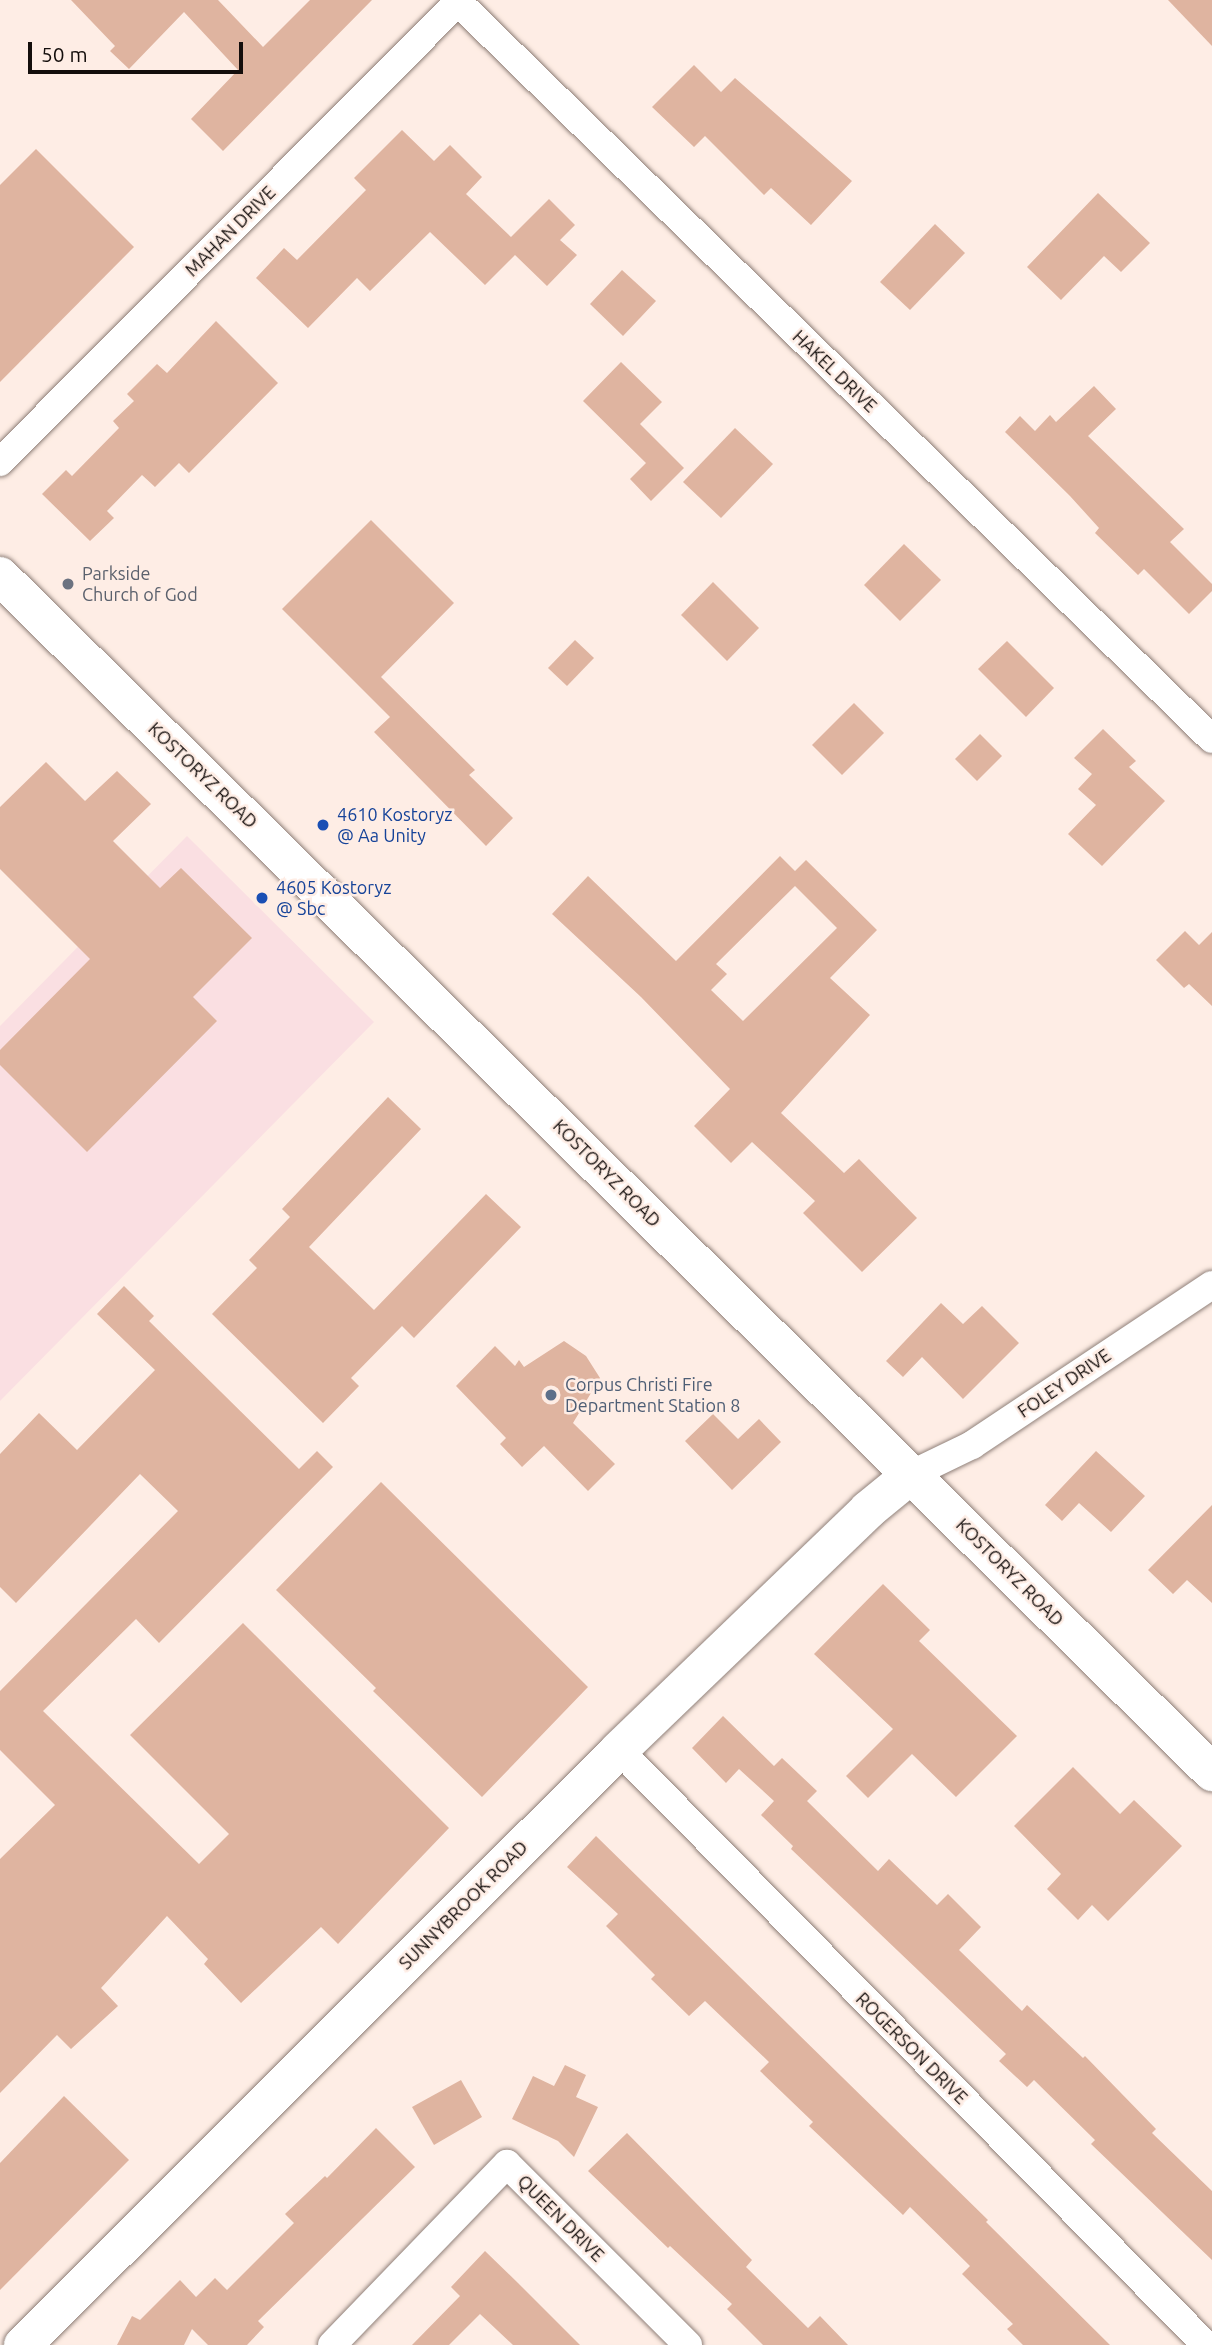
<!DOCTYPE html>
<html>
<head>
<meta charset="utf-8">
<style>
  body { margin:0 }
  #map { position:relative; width:1212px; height:2345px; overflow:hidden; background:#feede5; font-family:Ubuntu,sans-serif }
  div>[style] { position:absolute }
  .industrial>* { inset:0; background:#fadfe2 }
  .building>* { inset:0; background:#dfb4a0 }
  .roads { filter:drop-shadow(0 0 2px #90817a) drop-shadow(0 0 2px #90817a) }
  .street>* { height:28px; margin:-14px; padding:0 14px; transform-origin:14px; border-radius:14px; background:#fff }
  .secondary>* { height:38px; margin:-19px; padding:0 19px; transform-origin:19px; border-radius:19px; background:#fff }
  .dots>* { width:19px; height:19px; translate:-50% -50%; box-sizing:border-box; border:4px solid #feede5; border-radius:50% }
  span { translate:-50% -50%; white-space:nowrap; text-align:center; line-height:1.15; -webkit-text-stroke:5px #feede5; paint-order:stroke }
  .street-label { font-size:18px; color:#140e0c }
  .worship-label { font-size:18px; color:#5b616d }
  .left { translate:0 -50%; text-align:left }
  .transit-label { font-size:18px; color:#164399 }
  .service-label { font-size:18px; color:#4e5e75 }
  .scale { position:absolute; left:28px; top:42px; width:215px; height:32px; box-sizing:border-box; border:4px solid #140e0c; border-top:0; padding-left:9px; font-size:21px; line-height:24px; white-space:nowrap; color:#140e0c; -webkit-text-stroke:5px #feede5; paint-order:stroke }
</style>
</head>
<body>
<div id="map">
  <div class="industrial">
    <div style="clip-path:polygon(187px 836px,374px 1022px,0 1401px,0 1026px)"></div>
  </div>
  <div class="building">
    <div style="clip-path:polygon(71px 0,218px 0,263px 47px,310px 0,372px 0,223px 151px,191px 119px,238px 70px,184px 12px,129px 69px,110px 51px,115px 46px)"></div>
    <div style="clip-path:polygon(1168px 0,1212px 0,1212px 46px)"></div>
    <div style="clip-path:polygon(694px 65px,721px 92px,735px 78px,852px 181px,811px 225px,771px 188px,764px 195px,705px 136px,694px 147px,652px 107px)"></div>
    <div style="clip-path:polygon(402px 130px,434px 161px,450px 145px,482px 177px,466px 194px,511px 237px,549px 199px,575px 225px,560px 240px,577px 255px,547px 286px,515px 255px,485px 285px,430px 232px,370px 291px,357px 278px,308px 328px,256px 278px,284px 248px,297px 260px,366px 190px,354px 178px)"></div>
    <div style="clip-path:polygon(36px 149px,134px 247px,0 382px,0 185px)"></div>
    <div style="clip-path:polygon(1098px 193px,1150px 243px,1121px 272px,1104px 256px,1061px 300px,1027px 267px)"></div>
    <div style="clip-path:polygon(935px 224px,965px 253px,910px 310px,880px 282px)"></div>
    <div style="clip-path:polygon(622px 270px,656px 301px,623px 336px,590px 304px)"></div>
    <div style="clip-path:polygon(216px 321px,278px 383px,189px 473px,179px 463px,155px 487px,142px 475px,107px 511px,114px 518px,90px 541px,42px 494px,66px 470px,72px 476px,119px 428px,113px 421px,134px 401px,127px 394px,157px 364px,167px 373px)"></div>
    <div style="clip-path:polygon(621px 362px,662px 402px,640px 424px,684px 468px,651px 501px,630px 479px,646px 463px,583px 401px)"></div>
    <div style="clip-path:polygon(1094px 386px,1116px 409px,1088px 436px,1184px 529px,1170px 542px,1212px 584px,1212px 591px,1189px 614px,1144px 569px,1138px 575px,1095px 533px,1099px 528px,1070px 496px,1005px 432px,1020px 416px,1035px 431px,1050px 415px,1056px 422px)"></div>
    <div style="clip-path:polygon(735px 428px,773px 464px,721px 518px,683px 482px)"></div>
    <div style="clip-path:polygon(371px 520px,454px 603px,381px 677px,475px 770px,469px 775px,513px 818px,486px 846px,374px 732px,390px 717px,282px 609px)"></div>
    <div style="clip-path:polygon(904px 544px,941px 580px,900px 621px,864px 585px)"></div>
    <div style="clip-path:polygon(713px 582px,759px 628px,727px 661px,681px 615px)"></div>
    <div style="clip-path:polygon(575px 640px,594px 658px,567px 686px,548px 668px)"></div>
    <div style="clip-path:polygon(1007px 641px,1054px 688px,1026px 717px,978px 669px)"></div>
    <div style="clip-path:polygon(854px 703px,884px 733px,842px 775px,812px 745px)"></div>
    <div style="clip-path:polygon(1103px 729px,1136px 761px,1129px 767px,1165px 801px,1102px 866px,1068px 834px,1096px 805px,1078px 789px,1092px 774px,1074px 758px)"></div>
    <div style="clip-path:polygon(980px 734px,1002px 756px,977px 781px,955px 759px)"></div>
    <div style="clip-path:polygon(46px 762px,85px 801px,117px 771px,151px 804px,113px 841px,160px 888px,181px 868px,252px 938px,193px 997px,217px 1021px,87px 1152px,0 1065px,0 1050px,90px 959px,0 869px,0 807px)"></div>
    <div style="clip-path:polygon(evenodd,780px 856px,795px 871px,806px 860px,877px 930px,830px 978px,870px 1015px,781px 1113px,844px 1173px,859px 1159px,917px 1218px,862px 1272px,803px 1213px,815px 1201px,752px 1142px,731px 1163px,694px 1126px,730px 1089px,641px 997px,552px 914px,588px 876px,676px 961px,780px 856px,795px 886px,837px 928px,743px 1021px,711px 990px,727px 974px,716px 964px,795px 886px)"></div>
    <div style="clip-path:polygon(1185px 931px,1199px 945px,1212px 932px,1212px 1006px,1189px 984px,1184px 988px,1156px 960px)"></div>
    <div style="clip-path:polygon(388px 1097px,421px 1129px,309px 1247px,374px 1310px,486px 1194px,521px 1227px,414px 1338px,402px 1326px,351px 1378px,359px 1386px,323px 1423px,212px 1314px,257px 1268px,249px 1260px,290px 1217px,282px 1209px)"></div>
    <div style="clip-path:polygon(124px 1286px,154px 1316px,149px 1321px,299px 1469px,317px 1451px,333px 1467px,159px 1643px,136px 1619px,43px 1711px,199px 1864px,229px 1834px,130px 1735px,243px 1623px,449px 1828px,338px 1944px,321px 1927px,241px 2003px,204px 1964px,208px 1959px,167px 1916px,101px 1988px,118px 2006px,71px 2049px,57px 2035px,0 2093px,0 1859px,55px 1805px,0 1750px,0 1691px,178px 1511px,140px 1474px,16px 1603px,0 1587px,0 1454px,39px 1413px,77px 1450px,155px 1370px,97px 1314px)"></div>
    <div style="clip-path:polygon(941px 1303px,963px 1324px,982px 1306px,1019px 1343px,963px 1399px,922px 1357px,903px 1377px,886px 1361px)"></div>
    <div style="clip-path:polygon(564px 1341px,586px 1356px,600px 1378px,573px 1423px,615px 1464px,588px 1491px,544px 1446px,522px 1467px,500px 1444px,506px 1438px,456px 1386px,495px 1346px,515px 1366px,519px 1360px,524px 1367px)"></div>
    <div style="clip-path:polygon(713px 1414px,738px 1439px,759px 1419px,781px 1442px,732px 1490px,685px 1441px)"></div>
    <div style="clip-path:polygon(1096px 1451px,1145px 1496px,1111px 1532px,1079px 1503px,1062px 1521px,1045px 1505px)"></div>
    <div style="clip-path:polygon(381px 1482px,588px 1687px,482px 1797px,373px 1691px,376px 1688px,276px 1590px)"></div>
    <div style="clip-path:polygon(1212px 1505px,1212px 1603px,1187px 1580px,1173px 1594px,1148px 1570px)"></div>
    <div style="clip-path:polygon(883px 1584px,930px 1630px,919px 1641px,1017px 1736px,956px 1797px,912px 1754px,868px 1798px,846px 1776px,893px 1729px,814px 1654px)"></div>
    <div style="clip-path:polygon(723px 1716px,774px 1766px,782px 1758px,817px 1791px,807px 1801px,878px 1871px,889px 1859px,937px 1905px,948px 1894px,981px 1927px,959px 1950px,1022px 2011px,1027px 2005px,1083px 2058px,1085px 2056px,1156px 2129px,1152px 2133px,1212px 2191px,1212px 2260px,1091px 2144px,1095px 2140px,1034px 2080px,1027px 2087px,999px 2061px,1006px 2054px,791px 1849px,793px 1846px,761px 1815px,774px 1801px,739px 1769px,726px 1783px,692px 1748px)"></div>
    <div style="clip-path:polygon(1073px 1767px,1120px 1814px,1134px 1800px,1182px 1846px,1108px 1921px,1092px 1905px,1078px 1920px,1047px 1889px,1061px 1874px,1014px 1826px)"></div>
    <div style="clip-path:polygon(596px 1836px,988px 2220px,986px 2222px,1110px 2345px,1023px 2345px,1007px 2329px,1013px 2324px,962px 2274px,970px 2266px,910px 2207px,903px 2215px,809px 2126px,813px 2122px,760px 2071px,769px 2062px,705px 2001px,689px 2016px,651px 1979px,655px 1975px,606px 1926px,618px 1914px,567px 1867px)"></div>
    <div style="clip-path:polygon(565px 2065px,586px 2075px,576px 2097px,598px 2107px,574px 2157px,558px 2141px,512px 2119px,533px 2076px,554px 2086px)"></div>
    <div style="clip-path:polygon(461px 2080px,482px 2117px,434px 2145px,412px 2107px)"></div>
    <div style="clip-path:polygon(64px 2096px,129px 2160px,0 2290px,0 2163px)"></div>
    <div style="clip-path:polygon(376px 2128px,415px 2167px,258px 2321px,264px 2327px,247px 2345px,208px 2345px,192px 2329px,184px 2345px,117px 2345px,132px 2316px,140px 2320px,180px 2280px,196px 2297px,215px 2278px,227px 2290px,294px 2223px,285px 2214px,325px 2176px,327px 2178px)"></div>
    <div style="clip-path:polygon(627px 2133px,752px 2260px,746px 2267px,808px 2328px,820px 2316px,848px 2345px,763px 2345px,727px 2309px,732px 2304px,670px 2246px,668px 2248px,588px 2171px)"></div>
    <div style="clip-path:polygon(485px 2251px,518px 2283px,580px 2345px,513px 2345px,480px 2314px,449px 2345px,412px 2345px,460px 2296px,451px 2287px)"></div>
  </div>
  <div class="roads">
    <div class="street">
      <div style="left:458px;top:2px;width:1054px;rotate:44.35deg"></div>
      <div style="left:0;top:462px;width:652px;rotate:-45.12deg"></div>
      <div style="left:912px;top:1474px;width:67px;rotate:-25.8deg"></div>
      <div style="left:972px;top:1445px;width:288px;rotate:-33.7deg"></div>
      <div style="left:619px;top:1750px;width:836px;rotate:45.39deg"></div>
      <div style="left:332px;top:2345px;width:252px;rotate:-46deg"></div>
      <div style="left:507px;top:2164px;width:256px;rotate:45deg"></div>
    </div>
    <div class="secondary">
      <div style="left:0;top:576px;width:1703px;rotate:44.62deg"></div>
      <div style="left:23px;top:2345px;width:842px;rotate:-44.95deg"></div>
      <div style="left:619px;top:1750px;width:346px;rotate:-43.9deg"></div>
      <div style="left:868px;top:1510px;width:57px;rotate:-39.3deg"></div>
    </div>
  </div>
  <div class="dots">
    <div style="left:68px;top:584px;background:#6b7280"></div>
    <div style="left:323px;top:825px;background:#1a4fb4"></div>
    <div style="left:262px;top:898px;background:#1a4fb4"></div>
    <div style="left:551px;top:1395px;background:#5c6f8a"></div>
  </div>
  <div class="street-label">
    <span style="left:230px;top:231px;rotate:-45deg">MAHAN DRIVE</span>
    <span style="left:835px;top:371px;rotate:44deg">HAKEL DRIVE</span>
    <span style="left:203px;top:775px;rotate:44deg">KOSTORYZ ROAD</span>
    <span style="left:607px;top:1173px;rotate:45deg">KOSTORYZ ROAD</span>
    <span style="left:1064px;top:1383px;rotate:-34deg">FOLEY DRIVE</span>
    <span style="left:1010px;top:1572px;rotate:45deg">KOSTORYZ ROAD</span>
    <span style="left:463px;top:1905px;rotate:-45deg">SUNNYBROOK ROAD</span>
    <span style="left:912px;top:2048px;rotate:45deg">ROGERSON DRIVE</span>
    <span style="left:561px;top:2218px;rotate:45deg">QUEEN DRIVE</span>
  </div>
  <div class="worship-label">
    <span class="left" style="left:82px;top:584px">Parkside<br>Church of God</span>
  </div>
  <div class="transit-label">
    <span class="left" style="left:337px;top:825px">4610 Kostoryz<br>@ Aa Unity</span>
    <span class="left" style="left:276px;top:898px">4605 Kostoryz<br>@ Sbc</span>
  </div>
  <div class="service-label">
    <span class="left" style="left:565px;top:1395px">Corpus Christi Fire<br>Department Station 8</span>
  </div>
  <div class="scale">50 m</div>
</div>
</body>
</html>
